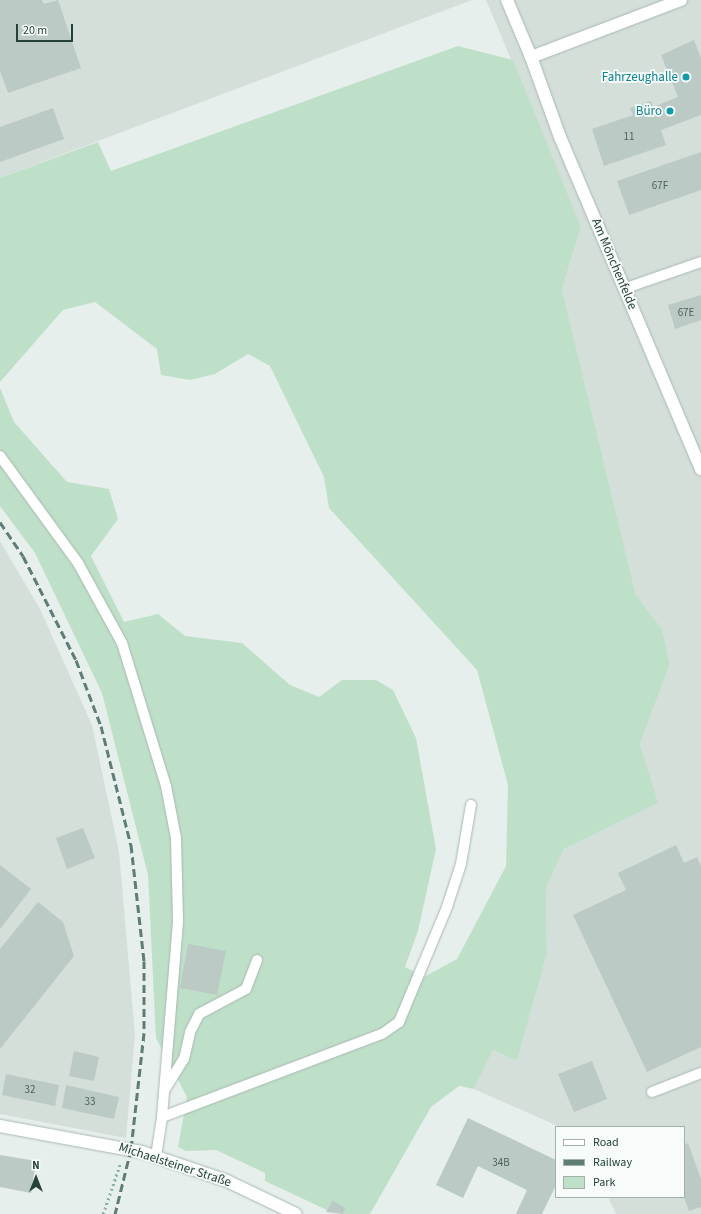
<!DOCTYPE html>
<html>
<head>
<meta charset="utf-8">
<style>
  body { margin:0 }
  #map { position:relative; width:701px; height:1214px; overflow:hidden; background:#e6efeb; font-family:"Source Sans 3",sans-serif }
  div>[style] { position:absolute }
  .built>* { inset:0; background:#d4dfda }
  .green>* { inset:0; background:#bfe0c8 }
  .building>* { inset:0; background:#bbcac4 }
  .path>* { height:2.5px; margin-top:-1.25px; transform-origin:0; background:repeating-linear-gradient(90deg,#86b3a5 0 2px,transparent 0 5px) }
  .roads { filter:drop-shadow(0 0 1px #a8b8b2) drop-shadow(0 0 1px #a8b8b2) }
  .service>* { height:10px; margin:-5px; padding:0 5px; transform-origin:5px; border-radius:5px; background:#fff }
  .minor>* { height:12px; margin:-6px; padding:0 6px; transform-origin:6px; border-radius:6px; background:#fff }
  .tertiary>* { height:12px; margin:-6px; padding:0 6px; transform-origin:6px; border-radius:6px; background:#fff }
  .rail>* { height:3px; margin-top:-1.5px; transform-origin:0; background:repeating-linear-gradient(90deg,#5f7d75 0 8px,transparent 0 12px) }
  .dots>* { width:11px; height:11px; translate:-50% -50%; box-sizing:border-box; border:2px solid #f7fbf9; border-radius:50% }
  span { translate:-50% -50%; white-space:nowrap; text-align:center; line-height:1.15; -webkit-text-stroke:3.5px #f7fbf9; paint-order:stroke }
  .number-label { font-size:11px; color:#4a645c }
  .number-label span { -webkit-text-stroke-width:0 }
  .culture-label { font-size:13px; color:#0d838f }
  .right { translate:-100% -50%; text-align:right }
  .street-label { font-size:13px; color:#24423a }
  .legend { position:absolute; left:555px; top:1126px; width:130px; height:72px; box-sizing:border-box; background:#f7fbf9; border:1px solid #a3b1ad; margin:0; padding:5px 7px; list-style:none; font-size:12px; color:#24423a }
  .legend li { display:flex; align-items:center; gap:8px; height:20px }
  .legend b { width:20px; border:1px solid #a3b1ad }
  .north { position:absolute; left:16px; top:1158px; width:40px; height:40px; -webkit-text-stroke:3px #f7fbf9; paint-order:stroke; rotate:0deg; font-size:11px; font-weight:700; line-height:16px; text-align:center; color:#24423a }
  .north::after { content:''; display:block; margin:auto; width:14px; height:18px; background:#24423a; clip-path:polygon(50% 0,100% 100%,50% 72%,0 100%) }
  .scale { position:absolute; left:16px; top:24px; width:57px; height:18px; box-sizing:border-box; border:2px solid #24423a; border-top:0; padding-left:5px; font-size:12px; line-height:14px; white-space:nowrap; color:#24423a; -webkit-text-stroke:3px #f7fbf9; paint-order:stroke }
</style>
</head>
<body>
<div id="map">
  <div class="built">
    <div style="clip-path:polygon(0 0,472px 0,0 178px)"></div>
    <div style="clip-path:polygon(486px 0,701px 0,701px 1214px,616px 1214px,608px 1197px,684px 1197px,684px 1127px,560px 1127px,474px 1089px,493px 1050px,517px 1061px,547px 954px,546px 888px,564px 849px,657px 803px,640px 744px,670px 664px,662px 629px,636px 595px,562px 289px,581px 227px)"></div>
    <div style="clip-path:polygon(0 541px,40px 609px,92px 725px,119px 852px,135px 1035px,126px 1138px,0 1114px)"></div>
  </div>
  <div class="green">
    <div style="clip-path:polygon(458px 46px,513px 60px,581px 227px,562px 289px,636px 595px,662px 629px,670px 664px,640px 744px,658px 803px,564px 849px,546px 888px,547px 954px,517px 1061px,493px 1050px,474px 1089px,459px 1086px,431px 1107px,370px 1214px,343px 1214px,346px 1208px,332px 1200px,327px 1210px,265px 1181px,265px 1173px,216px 1150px,186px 1151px,178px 1147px,187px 1097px,156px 1038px,148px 875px,102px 693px,35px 553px,0 506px,0 388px,14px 422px,67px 482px,109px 489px,118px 519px,91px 556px,124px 622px,158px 614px,185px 636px,242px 643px,290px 685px,319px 697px,342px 680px,376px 680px,393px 690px,416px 738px,436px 849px,418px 931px,405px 967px,424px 977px,457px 959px,506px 866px,508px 785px,477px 670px,329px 508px,324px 477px,270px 366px,248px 354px,215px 374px,190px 380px,161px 375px,157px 349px,95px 302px,63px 310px,0 382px,0 178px,98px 142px,111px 171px)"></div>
  </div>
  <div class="building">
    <div style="clip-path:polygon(0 0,42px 0,44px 4px,58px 0,81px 68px,8px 93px,0 71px)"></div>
    <div style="clip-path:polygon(694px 40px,701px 58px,701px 115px,661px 130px,666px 145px,604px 166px,592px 129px,633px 115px,630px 108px,651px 101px,653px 107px,678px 97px,661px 55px)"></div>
    <div style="clip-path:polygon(53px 108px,64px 139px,0 162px,0 127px)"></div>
    <div style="clip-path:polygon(701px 152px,701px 190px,629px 215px,617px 181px)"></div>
    <div style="clip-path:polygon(701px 295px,701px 320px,675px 329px,668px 305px)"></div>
    <div style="clip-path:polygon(83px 828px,95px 858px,67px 869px,56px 838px)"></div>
    <div style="clip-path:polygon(676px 845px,684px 863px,697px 857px,701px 866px,701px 1047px,647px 1072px,573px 915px,626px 890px,618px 873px)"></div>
    <div style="clip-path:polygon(0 865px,31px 889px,0 929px)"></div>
    <div style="clip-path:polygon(38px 902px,63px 922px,74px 956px,0 1049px,0 949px)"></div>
    <div style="clip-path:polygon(188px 944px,226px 951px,217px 995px,180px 988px)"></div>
    <div style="clip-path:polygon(74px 1051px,99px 1057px,94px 1081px,69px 1076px)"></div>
    <div style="clip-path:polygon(592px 1061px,607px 1099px,574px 1112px,558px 1074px)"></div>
    <div style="clip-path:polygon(6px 1074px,59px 1085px,55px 1106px,2px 1095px)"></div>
    <div style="clip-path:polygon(66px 1085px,119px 1097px,114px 1119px,62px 1108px)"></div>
    <div style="clip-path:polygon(468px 1118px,556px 1160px,556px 1185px,542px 1214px,516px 1214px,527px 1190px,478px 1166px,463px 1198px,436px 1185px)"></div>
    <div style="clip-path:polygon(688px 1143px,701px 1179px,701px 1207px,689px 1211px,684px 1197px,684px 1145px)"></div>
    <div style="clip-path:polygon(0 1155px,36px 1161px,31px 1193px,0 1187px)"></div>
    <div style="clip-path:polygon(332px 1200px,346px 1208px,343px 1214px,326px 1212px)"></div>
  </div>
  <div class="path">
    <div style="left:103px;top:1214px;width:53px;rotate:-71.2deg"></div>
  </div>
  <div class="roads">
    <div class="service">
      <div style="left:626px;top:288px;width:79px;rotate:-19.1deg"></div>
      <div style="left:0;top:456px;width:132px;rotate:53.9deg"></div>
      <div style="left:78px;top:563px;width:91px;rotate:61.2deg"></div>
      <div style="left:122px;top:643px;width:150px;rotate:72.9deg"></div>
      <div style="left:166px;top:786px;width:53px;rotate:79.1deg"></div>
      <div style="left:176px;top:838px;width:84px;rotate:88.6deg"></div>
      <div style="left:178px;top:922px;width:196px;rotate:94.7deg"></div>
      <div style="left:165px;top:1089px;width:36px;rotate:-58deg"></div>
      <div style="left:184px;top:1059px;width:28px;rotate:-77deg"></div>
      <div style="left:190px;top:1032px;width:20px;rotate:-63deg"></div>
      <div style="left:199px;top:1014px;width:53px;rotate:-28deg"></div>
      <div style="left:246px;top:989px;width:31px;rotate:-69deg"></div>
      <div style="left:652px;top:1092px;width:53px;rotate:-21.2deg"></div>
      <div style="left:156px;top:1156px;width:39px;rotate:-81deg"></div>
      <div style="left:162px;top:1117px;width:235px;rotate:-20.7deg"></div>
      <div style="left:382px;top:1034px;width:21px;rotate:-35deg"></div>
      <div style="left:399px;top:1022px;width:125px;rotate:-67.3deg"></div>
      <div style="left:447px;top:907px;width:45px;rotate:-72deg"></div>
      <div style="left:461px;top:864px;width:60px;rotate:-80.4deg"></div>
    </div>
    <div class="minor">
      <div style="left:507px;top:0;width:62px;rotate:67.2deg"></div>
      <div style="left:681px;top:0;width:160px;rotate:159.2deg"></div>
      <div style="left:531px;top:57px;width:85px;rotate:70.1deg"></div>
      <div style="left:560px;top:137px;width:361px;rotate:67deg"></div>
    </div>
    <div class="tertiary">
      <div style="left:0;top:1126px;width:144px;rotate:10.4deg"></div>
      <div style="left:142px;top:1152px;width:90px;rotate:18.8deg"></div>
      <div style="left:227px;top:1181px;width:76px;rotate:25.6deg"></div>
    </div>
  </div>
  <div class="rail">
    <div style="left:0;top:522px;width:41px;rotate:55.9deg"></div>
    <div style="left:23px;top:556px;width:117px;rotate:63deg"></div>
    <div style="left:76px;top:660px;width:71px;rotate:69.3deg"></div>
    <div style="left:101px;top:726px;width:123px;rotate:75.9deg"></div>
    <div style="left:131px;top:845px;width:117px;rotate:83.6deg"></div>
    <div style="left:144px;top:961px;width:72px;rotate:90deg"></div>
    <div style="left:144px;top:1033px;width:117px;rotate:96.4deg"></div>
    <div style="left:131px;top:1149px;width:67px;rotate:103.8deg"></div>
  </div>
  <div class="dots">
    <div style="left:686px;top:77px;background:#0f9aa8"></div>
    <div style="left:670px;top:111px;background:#0f9aa8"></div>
  </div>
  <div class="number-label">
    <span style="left:629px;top:137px">11</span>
    <span style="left:660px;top:186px">67F</span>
    <span style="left:686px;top:313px">67E</span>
    <span style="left:30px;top:1090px">32</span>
    <span style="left:90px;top:1102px">33</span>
    <span style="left:501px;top:1163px">34B</span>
  </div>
  <div class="culture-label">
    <span class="right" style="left:678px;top:77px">Fahrzeughalle</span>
    <span class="right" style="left:662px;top:111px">Büro</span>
  </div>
  <div class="street-label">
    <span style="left:614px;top:264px;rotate:67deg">Am Mönchenfelde</span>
    <span style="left:175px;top:1165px;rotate:18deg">Michaelsteiner Straße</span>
  </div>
  <ul class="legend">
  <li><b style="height:5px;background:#fff"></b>Road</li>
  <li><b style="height:5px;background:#5f7d75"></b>Railway</li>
  <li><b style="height:11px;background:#bfe0c8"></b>Park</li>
  </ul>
  <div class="north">N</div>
  <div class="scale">20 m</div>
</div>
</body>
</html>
